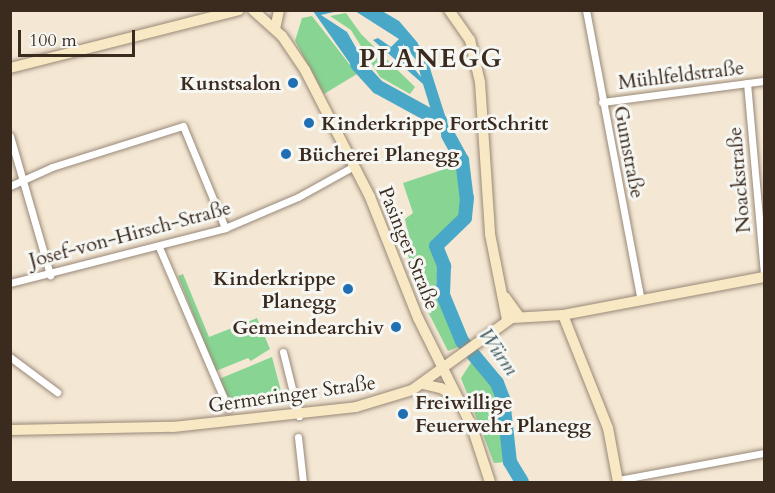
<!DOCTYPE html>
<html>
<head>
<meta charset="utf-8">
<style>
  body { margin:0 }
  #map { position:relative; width:775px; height:493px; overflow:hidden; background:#f4e7d3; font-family:Cardo,serif }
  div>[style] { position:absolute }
  .green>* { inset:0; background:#88d593 }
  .water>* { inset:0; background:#49a8c8 }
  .river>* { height:14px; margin:-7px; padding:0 7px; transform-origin:7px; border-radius:7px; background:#49a8c8 }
  .roads { filter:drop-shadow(0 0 2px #988878) drop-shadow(0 0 2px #988878) }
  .street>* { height:7px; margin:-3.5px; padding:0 3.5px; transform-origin:3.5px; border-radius:3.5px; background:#fff }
  .secondary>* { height:10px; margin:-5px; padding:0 5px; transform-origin:5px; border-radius:5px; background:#f8e8c3 }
  .dots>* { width:16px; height:16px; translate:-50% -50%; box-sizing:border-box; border:3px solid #f6f6f2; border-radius:50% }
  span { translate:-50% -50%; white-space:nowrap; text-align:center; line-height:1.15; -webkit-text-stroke:6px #f6f6f2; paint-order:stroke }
  .street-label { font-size:20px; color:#3b2a1e }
  .poi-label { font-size:20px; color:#3b2a1e; font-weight:700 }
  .right { translate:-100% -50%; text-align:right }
  .left { translate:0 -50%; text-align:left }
  .water-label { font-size:21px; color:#415c62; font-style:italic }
  .district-label { font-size:26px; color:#3b2a1e; font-weight:700; letter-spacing:1.5px }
  .frame { position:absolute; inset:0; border:12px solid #3b2a1e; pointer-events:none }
  .scale { position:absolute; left:18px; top:30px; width:117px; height:27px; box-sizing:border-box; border:3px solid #3b2a1e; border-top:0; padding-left:8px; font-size:18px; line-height:21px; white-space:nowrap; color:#3b2a1e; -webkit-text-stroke:4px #f6f6f2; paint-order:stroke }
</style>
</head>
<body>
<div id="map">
  <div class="green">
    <div style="clip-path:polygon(346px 13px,361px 34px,415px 87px,410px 94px,380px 77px,351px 30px,330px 16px)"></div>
    <div style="clip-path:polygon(312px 16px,357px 74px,324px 94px,295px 41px,302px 18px)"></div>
    <div style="clip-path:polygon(457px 165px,463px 196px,461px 211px,457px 222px,439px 235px,432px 246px,440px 267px,436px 281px,440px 297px,461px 346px,448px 351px,422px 300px,402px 236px,408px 233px,405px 219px,413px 213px,403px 183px)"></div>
    <div style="clip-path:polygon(183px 274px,209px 337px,257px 318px,270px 349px,251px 361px,248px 358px,216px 371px,178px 276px)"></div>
    <div style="clip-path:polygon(272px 357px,284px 402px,234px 408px,219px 379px)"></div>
    <div style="clip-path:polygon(472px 361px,495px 387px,506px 462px,494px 463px,461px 378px)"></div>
  </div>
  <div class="water">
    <div style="clip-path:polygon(313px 11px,338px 11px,321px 15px,347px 32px,371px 74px,366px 78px,361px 79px)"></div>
    <div style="clip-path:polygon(evenodd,355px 11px,382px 11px,399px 21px,417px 42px,428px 62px,456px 150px,448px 147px,434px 120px,423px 84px,373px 40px,378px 38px,391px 47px,399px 39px,355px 11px,403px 44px,417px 61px,421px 77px,403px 55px,403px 44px)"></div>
  </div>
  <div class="river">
    <div style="left:357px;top:64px;width:31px;rotate:48deg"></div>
    <div style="left:378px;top:87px;width:71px;rotate:28.7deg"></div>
    <div style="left:448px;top:135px;width:29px;rotate:61deg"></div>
    <div style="left:462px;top:160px;width:38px;rotate:83deg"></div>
    <div style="left:467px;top:198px;width:20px;rotate:96deg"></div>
    <div style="left:465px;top:218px;width:40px;rotate:136deg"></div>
    <div style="left:436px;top:246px;width:22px;rotate:68deg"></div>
    <div style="left:444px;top:266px;width:29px;rotate:92deg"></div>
    <div style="left:443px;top:295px;width:50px;rotate:67.6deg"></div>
    <div style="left:462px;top:341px;width:55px;rotate:50.2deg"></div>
    <div style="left:497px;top:383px;width:17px;rotate:69deg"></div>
    <div style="left:503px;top:399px;width:63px;rotate:83.7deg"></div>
    <div style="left:510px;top:462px;width:23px;rotate:59deg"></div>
  </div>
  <div class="roads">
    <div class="street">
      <div style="left:586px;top:10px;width:295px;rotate:79.3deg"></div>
      <div style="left:747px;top:83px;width:191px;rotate:84.9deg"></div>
      <div style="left:602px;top:102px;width:163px;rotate:-7.4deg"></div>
      <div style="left:10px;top:136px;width:145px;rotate:73.9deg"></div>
      <div style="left:10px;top:186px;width:46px;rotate:-24.3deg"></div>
      <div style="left:52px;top:167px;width:137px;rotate:-17.4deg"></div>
      <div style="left:183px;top:126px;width:110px;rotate:67.6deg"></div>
      <div style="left:159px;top:247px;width:175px;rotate:66.8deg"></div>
      <div style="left:10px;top:283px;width:222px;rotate:-14.3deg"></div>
      <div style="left:225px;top:228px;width:79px;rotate:-23deg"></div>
      <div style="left:298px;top:197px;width:64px;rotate:-29deg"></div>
      <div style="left:283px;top:352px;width:66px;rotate:76deg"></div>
      <div style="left:10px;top:357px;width:59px;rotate:36.7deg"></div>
      <div style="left:298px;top:437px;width:45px;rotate:83.7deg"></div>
      <div style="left:618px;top:480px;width:148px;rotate:-10.5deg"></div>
    </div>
    <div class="secondary">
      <div style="left:253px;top:10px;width:39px;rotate:42deg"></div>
      <div style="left:282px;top:36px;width:41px;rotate:55.9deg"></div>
      <div style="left:305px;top:70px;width:143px;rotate:62.9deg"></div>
      <div style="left:370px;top:197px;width:130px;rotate:68.4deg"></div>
      <div style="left:418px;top:318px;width:122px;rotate:63.6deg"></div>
      <div style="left:472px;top:427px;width:58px;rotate:71.9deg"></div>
      <div style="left:449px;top:10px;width:37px;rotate:55deg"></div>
      <div style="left:470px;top:40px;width:43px;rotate:76.6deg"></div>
      <div style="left:480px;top:82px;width:152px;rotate:86.2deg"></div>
      <div style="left:490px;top:234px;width:88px;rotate:78.8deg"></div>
      <div style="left:275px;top:29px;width:19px;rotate:-78deg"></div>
      <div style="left:10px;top:68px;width:236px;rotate:-14.2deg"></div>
      <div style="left:505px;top:297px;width:24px;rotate:54deg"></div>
      <div style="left:563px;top:315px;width:122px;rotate:68.3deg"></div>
      <div style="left:608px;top:428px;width:55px;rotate:79.5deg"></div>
      <div style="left:423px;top:384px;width:18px;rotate:13deg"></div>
      <div style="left:441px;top:388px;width:20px;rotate:33deg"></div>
      <div style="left:10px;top:430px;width:163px;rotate:-1.1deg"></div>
      <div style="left:173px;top:427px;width:184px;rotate:-6.2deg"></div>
      <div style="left:356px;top:407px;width:59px;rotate:-16.9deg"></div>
      <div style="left:412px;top:390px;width:123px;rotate:-35.8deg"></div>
      <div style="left:512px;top:318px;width:51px;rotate:-3.4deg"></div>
      <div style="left:563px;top:315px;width:205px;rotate:-10.7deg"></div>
    </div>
  </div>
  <div class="dots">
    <div style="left:293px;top:83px;background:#1f6fb2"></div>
    <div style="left:309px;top:123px;background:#1f6fb2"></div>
    <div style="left:286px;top:154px;background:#1f6fb2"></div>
    <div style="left:348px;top:289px;background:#1f6fb2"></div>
    <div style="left:396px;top:327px;background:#1f6fb2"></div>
    <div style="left:403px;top:414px;background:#1f6fb2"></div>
  </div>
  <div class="street-label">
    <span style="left:681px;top:75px;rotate:-7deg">Mühlfeldstraße</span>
    <span style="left:629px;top:152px;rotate:79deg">Gumstraße</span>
    <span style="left:739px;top:180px;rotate:-95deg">Noackstraße</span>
    <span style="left:130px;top:234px;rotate:-15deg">Josef-von-Hirsch-Straße</span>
    <span style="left:409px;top:248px;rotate:68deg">Pasinger Straße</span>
    <span style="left:292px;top:394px;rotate:-8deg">Germeringer Straße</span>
  </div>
  <div class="poi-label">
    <span class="right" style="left:281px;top:83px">Kunstsalon</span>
    <span class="left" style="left:321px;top:123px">Kinderkrippe FortSchritt</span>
    <span class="left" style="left:298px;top:154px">Bücherei Planegg</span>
    <span class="right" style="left:336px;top:290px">Kinderkrippe<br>Planegg</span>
    <span class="right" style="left:384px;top:327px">Gemeindearchiv</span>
    <span class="left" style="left:415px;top:414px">Freiwillige<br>Feuerwehr Planegg</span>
  </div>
  <div class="water-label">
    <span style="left:498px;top:352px;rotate:55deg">Würm</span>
  </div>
  <div class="district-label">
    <span style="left:431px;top:59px">PLANEGG</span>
  </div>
  <div class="frame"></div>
  <div class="scale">100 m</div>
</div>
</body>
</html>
